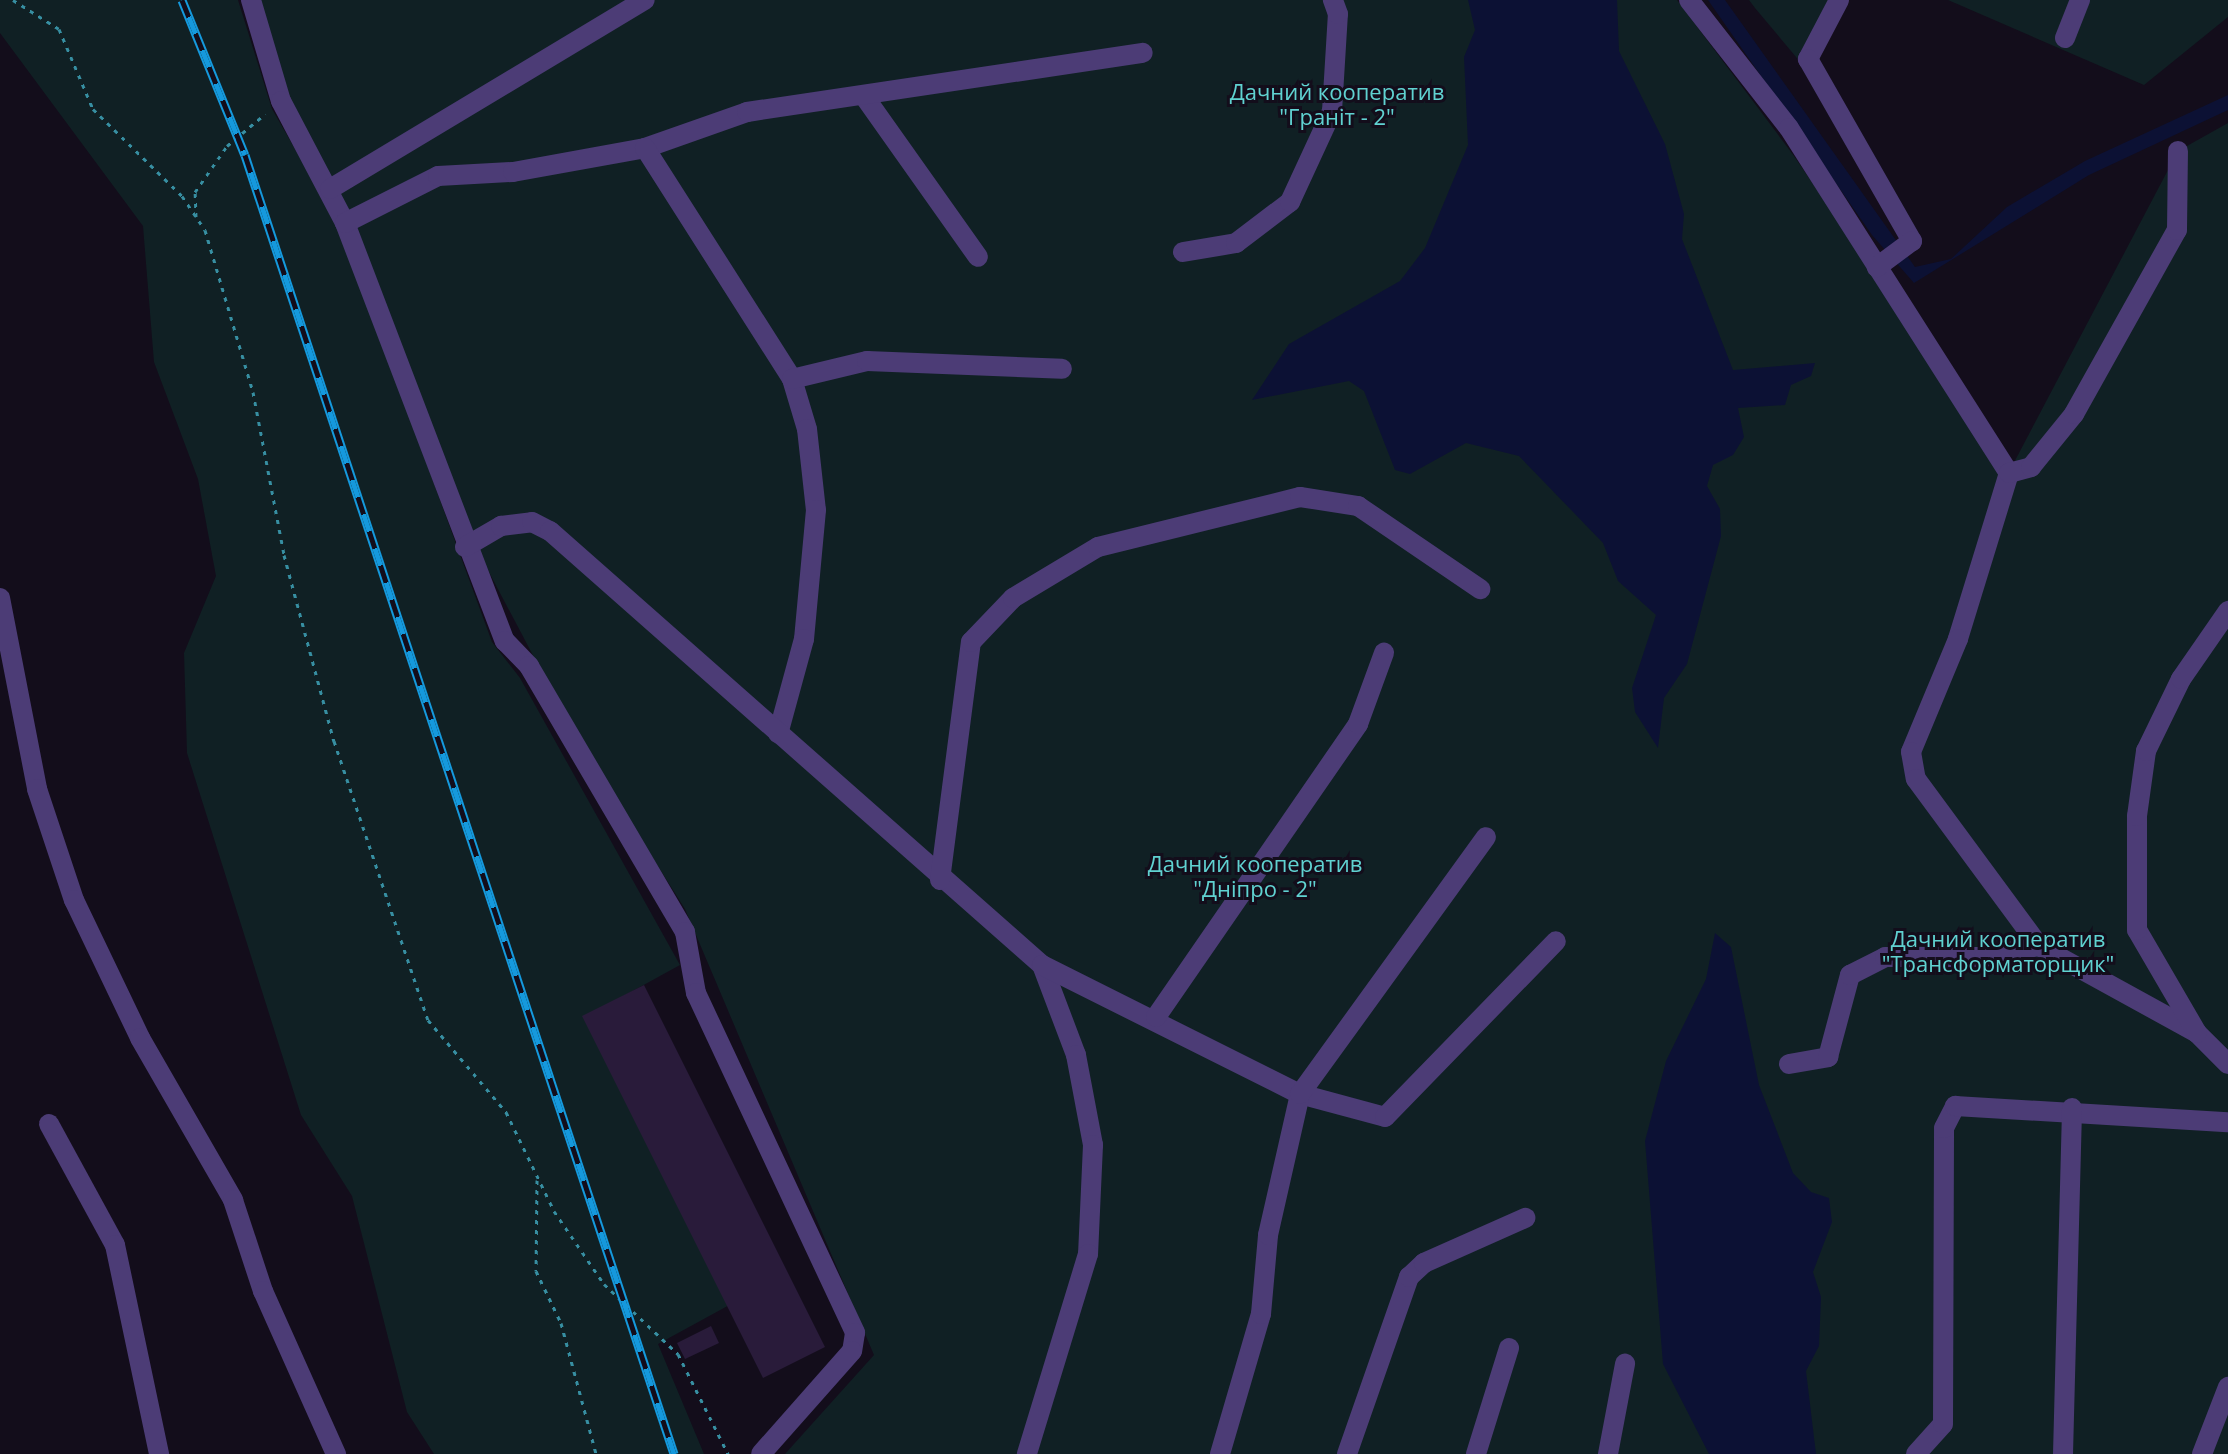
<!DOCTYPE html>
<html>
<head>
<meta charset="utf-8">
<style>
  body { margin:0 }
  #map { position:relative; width:2228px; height:1454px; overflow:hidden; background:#130d1b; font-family:"Open Sans",sans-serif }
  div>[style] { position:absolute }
  .green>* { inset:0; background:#102024 }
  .water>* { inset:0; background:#0c1134 }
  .building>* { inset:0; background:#291b3a }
  .path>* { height:3px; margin-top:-1.5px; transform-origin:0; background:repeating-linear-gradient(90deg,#378fa2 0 4px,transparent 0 10px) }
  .minor>* { height:20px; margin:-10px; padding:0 10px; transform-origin:10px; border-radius:10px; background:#4c3c76 }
  .rail>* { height:9px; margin-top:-4.5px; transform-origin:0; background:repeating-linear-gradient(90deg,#130d1b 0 18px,#1599dd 0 36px); box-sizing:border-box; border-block:2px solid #1599dd }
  span { translate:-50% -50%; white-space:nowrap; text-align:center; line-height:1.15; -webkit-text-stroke:6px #130d1b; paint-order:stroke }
  .park-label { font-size:22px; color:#60d2d1 }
</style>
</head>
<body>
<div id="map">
  <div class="green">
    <div style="clip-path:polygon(0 0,238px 0,272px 109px,340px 227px,492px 642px,520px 678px,680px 965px,589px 1015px,733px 1303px,658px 1344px,704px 1454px,434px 1454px,407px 1412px,352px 1196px,301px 1115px,187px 753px,184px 653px,216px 576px,198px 479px,154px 362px,143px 226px,0 33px)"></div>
    <div style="clip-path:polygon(251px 0,1677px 0,1794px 156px,2009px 472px,2178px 151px,2228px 123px,2228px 1454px,785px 1454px,874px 1355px,685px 909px,575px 735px,471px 538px,353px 224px,283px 106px)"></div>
    <div style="clip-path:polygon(1749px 0,1844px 0,1812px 76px,1755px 8px)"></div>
    <div style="clip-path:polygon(1948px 0,2228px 0,2228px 17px,2144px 85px)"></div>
  </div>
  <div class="water">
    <div style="clip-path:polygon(1468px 0,1617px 0,1619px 51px,1665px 144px,1684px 214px,1682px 239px,1733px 370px,1815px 363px,1811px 376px,1791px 385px,1785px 405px,1738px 408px,1744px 437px,1733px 455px,1713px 465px,1707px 486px,1720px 509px,1721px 536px,1687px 664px,1664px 698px,1658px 748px,1635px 712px,1632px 688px,1656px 615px,1618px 581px,1603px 543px,1519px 456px,1466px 443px,1410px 474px,1395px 470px,1364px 391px,1349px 381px,1252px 400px,1289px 344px,1400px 281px,1425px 248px,1468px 145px,1464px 57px,1475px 30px)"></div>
    <div style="clip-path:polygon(1708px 0,1725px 0,1915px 267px,1951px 259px,2007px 207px,2085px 161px,2228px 95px,2228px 110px,2089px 175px,1914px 283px,1872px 235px)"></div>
    <div style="clip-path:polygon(1715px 933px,1731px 947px,1759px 1085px,1793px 1173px,1811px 1192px,1829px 1198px,1832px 1222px,1813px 1272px,1821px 1297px,1819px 1346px,1806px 1371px,1816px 1454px,1709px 1454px,1663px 1364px,1645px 1141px,1666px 1061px,1706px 979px)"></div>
  </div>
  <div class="building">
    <div style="clip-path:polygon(644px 985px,825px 1347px,763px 1378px,582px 1016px)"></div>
    <div style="clip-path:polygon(711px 1326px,719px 1343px,685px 1359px,677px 1343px)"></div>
  </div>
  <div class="path">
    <div style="left:13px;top:0;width:54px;rotate:32.2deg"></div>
    <div style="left:59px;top:29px;width:87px;rotate:67deg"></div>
    <div style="left:93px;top:109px;width:124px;rotate:44.3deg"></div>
    <div style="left:182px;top:196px;width:41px;rotate:55.9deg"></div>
    <div style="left:205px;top:230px;width:169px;rotate:73.5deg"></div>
    <div style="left:253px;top:392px;width:166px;rotate:79.2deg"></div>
    <div style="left:284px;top:555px;width:193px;rotate:75deg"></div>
    <div style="left:334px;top:741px;width:294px;rotate:71.4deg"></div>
    <div style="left:428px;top:1020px;width:121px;rotate:49.7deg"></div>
    <div style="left:506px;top:1112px;width:110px;rotate:64.1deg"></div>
    <div style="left:554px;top:1211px;width:88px;rotate:55.6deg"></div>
    <div style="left:604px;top:1284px;width:102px;rotate:43.4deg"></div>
    <div style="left:678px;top:1354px;width:112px;rotate:63.4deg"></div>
    <div style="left:196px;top:217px;width:25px;rotate:-92deg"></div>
    <div style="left:195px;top:192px;width:56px;rotate:-55.2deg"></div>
    <div style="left:227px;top:146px;width:50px;rotate:-40.1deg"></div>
    <div style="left:537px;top:1180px;width:91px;rotate:90.6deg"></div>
    <div style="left:536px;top:1271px;width:58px;rotate:64.3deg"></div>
    <div style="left:561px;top:1323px;width:136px;rotate:75deg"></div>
  </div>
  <div class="minor">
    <div style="left:251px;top:0;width:105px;rotate:73.5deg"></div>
    <div style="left:281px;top:101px;width:138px;rotate:62.3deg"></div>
    <div style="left:345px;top:223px;width:448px;rotate:69.1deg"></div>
    <div style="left:505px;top:641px;width:35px;rotate:46deg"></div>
    <div style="left:529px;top:666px;width:308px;rotate:59.6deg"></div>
    <div style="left:685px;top:932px;width:62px;rotate:79.8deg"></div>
    <div style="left:696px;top:993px;width:375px;rotate:64.9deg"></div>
    <div style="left:855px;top:1333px;width:18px;rotate:99deg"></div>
    <div style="left:852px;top:1351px;width:137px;rotate:131.5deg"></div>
    <div style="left:1689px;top:0;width:162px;rotate:52deg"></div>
    <div style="left:1789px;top:128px;width:409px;rotate:57.5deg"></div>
    <div style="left:2009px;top:473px;width:174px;rotate:107.1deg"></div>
    <div style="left:1958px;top:639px;width:122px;rotate:112.6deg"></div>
    <div style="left:1911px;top:752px;width:27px;rotate:80deg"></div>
    <div style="left:1916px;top:779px;width:207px;rotate:53.6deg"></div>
    <div style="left:2039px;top:946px;width:180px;rotate:28.8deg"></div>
    <div style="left:2197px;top:1033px;width:44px;rotate:45deg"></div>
    <div style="left:1839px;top:0;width:67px;rotate:117.7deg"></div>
    <div style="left:1808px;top:59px;width:210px;rotate:60.3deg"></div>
    <div style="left:1912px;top:241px;width:44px;rotate:143.4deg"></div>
    <div style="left:2065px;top:38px;width:41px;rotate:-68.5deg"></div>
    <div style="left:864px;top:96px;width:197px;rotate:54.7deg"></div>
    <div style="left:645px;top:148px;width:108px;rotate:-19.4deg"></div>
    <div style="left:747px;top:112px;width:400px;rotate:-8.5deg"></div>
    <div style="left:330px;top:189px;width:367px;rotate:-31deg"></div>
    <div style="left:345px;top:223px;width:104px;rotate:-26.8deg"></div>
    <div style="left:438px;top:176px;width:75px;rotate:-3.1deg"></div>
    <div style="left:513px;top:172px;width:134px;rotate:-10.3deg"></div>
    <div style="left:645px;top:148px;width:274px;rotate:57.5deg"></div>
    <div style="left:792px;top:379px;width:52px;rotate:73.3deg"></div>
    <div style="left:807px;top:429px;width:81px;rotate:83.7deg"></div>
    <div style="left:816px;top:510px;width:130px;rotate:95.3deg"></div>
    <div style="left:804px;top:639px;width:98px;rotate:105.3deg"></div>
    <div style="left:1183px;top:252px;width:54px;rotate:-9.6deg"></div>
    <div style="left:1236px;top:243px;width:68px;rotate:-37.2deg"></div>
    <div style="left:1290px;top:202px;width:100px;rotate:-65.2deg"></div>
    <div style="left:1332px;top:111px;width:97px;rotate:-86.5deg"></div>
    <div style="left:1338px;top:14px;width:15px;rotate:-110deg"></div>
    <div style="left:792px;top:379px;width:77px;rotate:-13.5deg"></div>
    <div style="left:867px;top:361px;width:195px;rotate:2.3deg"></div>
    <div style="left:2009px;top:473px;width:23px;rotate:-15deg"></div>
    <div style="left:2031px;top:467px;width:68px;rotate:-50.9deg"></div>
    <div style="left:2074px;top:414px;width:211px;rotate:-60.8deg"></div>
    <div style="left:2177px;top:230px;width:79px;rotate:-89.3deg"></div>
    <div style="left:465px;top:547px;width:42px;rotate:-30.3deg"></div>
    <div style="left:501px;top:526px;width:31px;rotate:-7deg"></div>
    <div style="left:532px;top:522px;width:20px;rotate:27deg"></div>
    <div style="left:550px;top:531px;width:656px;rotate:41.42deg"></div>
    <div style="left:1042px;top:965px;width:96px;rotate:69.3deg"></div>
    <div style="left:1076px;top:1055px;width:92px;rotate:79.3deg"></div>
    <div style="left:1093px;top:1145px;width:109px;rotate:92.6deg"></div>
    <div style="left:1088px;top:1254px;width:209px;rotate:107deg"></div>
    <div style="left:0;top:598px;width:195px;rotate:79deg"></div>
    <div style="left:37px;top:789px;width:117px;rotate:71.6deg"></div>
    <div style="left:74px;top:900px;width:153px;rotate:64.4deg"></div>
    <div style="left:140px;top:1038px;width:187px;rotate:60.1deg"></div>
    <div style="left:233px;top:1200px;width:96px;rotate:71.8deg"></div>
    <div style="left:263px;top:1291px;width:179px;rotate:65.9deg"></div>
    <div style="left:940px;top:880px;width:240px;rotate:-82.6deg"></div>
    <div style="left:971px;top:642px;width:61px;rotate:-46.3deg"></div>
    <div style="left:1013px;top:598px;width:99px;rotate:-31deg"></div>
    <div style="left:1098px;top:547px;width:208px;rotate:-13.9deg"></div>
    <div style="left:1300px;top:497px;width:59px;rotate:8.8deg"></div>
    <div style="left:1358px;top:506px;width:148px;rotate:34.2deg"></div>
    <div style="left:1042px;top:965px;width:288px;rotate:26.6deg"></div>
    <div style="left:1300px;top:1094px;width:88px;rotate:15.1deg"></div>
    <div style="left:1385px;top:1117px;width:245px;rotate:-45.8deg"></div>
    <div style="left:1156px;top:1017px;width:356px;rotate:-55.4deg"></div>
    <div style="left:1358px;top:724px;width:76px;rotate:-69.9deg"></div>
    <div style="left:2197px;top:1033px;width:119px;rotate:-120.2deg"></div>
    <div style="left:2137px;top:930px;width:114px;rotate:-90deg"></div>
    <div style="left:2137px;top:816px;width:66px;rotate:-82.1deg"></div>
    <div style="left:2146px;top:751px;width:80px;rotate:-64.1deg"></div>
    <div style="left:2181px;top:679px;width:83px;rotate:-55.3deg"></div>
    <div style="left:1789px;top:1064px;width:40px;rotate:-10deg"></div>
    <div style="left:1828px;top:1057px;width:85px;rotate:-75deg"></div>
    <div style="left:1850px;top:975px;width:39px;rotate:-27deg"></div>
    <div style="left:1885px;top:957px;width:99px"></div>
    <div style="left:1984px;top:957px;width:56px;rotate:-11.3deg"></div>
    <div style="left:49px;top:1124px;width:138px;rotate:61.4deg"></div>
    <div style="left:115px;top:1245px;width:214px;rotate:78.1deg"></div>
    <div style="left:1220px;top:1454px;width:146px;rotate:-73.7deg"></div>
    <div style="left:1261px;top:1314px;width:79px;rotate:-84.9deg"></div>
    <div style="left:1268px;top:1235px;width:145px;rotate:-77.2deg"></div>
    <div style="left:1300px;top:1094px;width:317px;rotate:-54.1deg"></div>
    <div style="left:1347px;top:1454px;width:188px;rotate:-70.7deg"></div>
    <div style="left:1409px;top:1277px;width:21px;rotate:-43deg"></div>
    <div style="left:1424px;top:1263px;width:111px;rotate:-24deg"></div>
    <div style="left:1476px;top:1454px;width:111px;rotate:-72.7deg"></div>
    <div style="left:1608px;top:1454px;width:92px;rotate:-79.3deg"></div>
    <div style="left:1916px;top:1454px;width:40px;rotate:-48deg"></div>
    <div style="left:1943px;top:1424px;width:296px;rotate:-89.8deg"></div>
    <div style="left:1944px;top:1128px;width:25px;rotate:-63deg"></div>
    <div style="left:1955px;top:1106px;width:273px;rotate:3.4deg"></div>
    <div style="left:2063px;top:1454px;width:346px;rotate:-88.5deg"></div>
    <div style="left:2202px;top:1454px;width:72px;rotate:-68.8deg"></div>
  </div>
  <div class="rail">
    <div style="left:182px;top:0;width:167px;rotate:67.9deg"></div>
    <div style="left:245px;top:155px;width:1368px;rotate:71.72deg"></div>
  </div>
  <div class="park-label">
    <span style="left:1337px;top:104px">Дачний кооператив<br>"Граніт - 2"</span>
    <span style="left:1255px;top:876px">Дачний кооператив<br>"Дніпро - 2"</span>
    <span style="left:1998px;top:951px">Дачний кооператив<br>"Трансформаторщик"</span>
  </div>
</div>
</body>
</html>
